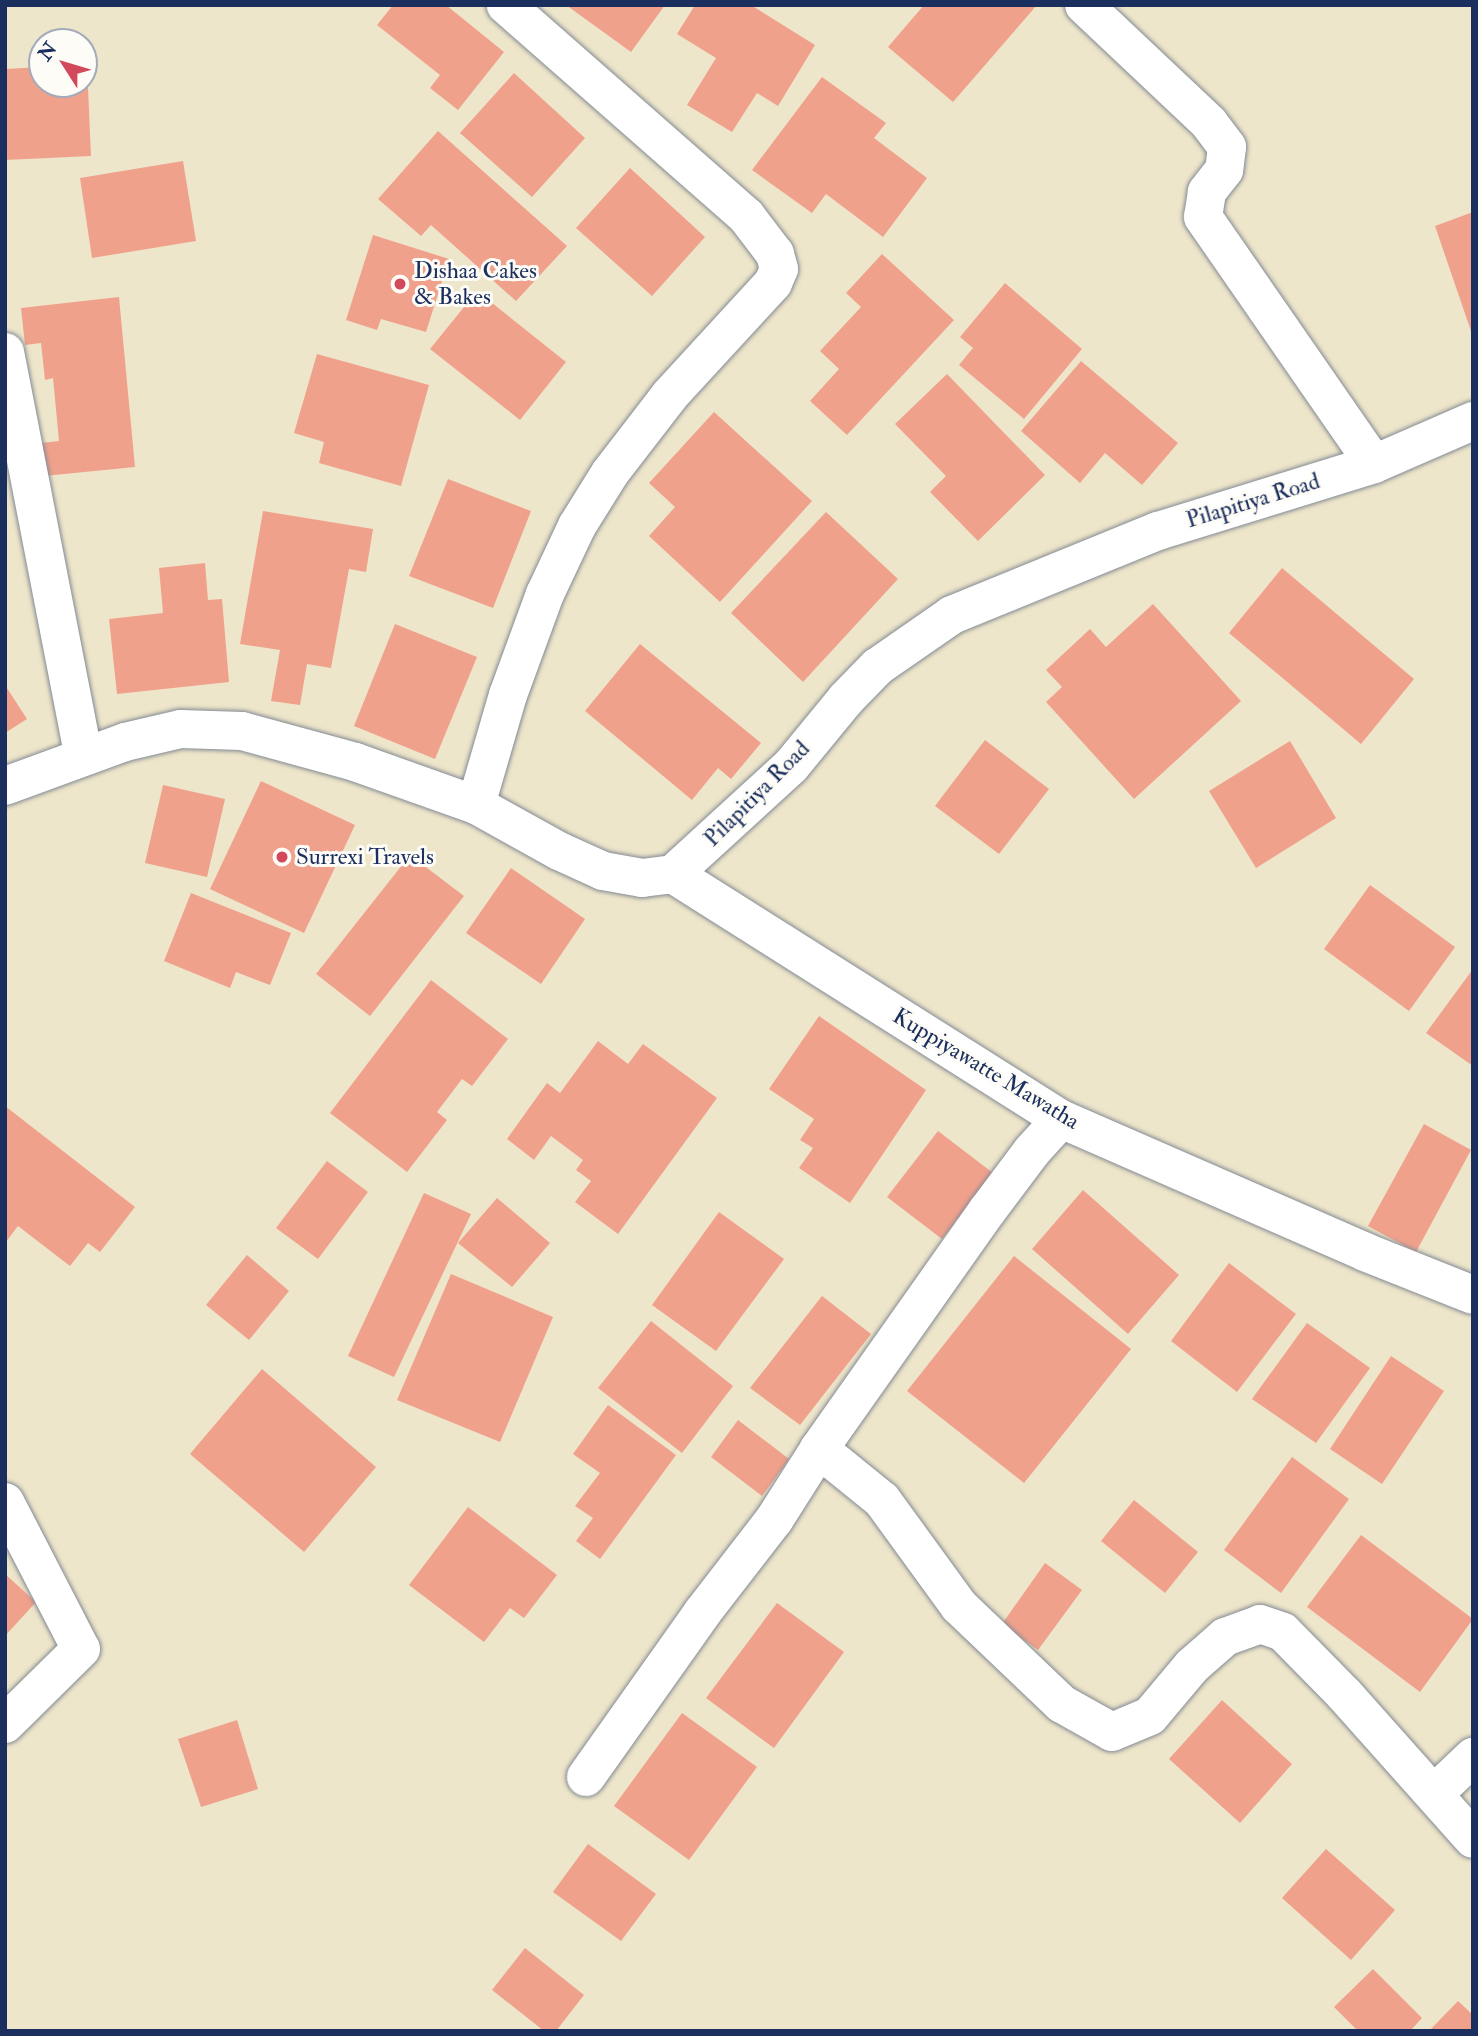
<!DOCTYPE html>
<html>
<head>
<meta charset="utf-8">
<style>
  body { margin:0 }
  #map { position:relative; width:1478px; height:2036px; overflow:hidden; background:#eee6ca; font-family:"IM FELL Double Pica",serif }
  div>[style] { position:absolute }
  .building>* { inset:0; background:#f0a18c }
  .roads { filter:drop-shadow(0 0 2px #848a94) drop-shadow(0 0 2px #848a94) }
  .minor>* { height:38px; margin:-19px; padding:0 19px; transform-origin:19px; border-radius:19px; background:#fff }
  .dots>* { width:19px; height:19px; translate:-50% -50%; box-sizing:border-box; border:4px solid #fdfcf7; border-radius:50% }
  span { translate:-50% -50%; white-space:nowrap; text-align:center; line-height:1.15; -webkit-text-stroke:6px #fdfcf7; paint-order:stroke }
  .poi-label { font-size:23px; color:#1b2f5e }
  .left { translate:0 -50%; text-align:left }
  .street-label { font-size:23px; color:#1b2f5e }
  .frame { position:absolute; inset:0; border:7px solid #1b2f5e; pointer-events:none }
  .north { position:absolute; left:28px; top:28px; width:70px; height:70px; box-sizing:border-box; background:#fdfcf7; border:2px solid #a3aaba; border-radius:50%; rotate:307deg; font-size:19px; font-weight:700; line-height:28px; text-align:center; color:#1b2f5e }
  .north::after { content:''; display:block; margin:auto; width:24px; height:32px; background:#d1495b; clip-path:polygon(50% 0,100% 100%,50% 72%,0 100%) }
</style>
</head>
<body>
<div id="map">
  <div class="building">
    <div style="clip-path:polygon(393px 5px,446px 5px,504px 52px,458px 110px,430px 88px,440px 75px,377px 25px)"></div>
    <div style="clip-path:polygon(566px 5px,665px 5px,631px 52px)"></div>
    <div style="clip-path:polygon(695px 5px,751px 5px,815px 45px,778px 106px,757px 93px,732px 132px,687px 105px,716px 58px,677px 34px)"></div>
    <div style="clip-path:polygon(924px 5px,1037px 5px,953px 102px,888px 47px)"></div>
    <div style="clip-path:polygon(84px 65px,87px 65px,91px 156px,5px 160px,5px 69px,42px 67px,42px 84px,84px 84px)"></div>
    <div style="clip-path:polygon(514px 73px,585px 138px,532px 197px,460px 133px)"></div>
    <div style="clip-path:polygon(822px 77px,886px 123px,874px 138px,927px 178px,883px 237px,826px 194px,812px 213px,752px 170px)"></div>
    <div style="clip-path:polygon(438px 131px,567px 246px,516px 301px,431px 225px,421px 236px,378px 199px)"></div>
    <div style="clip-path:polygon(183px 161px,196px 241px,92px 258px,80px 178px)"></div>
    <div style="clip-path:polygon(630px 168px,705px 237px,652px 296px,576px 228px)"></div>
    <div style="clip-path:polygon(1473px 212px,1473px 334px,1472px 334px,1435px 226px)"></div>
    <div style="clip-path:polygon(373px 235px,449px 259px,426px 332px,381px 319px,377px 330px,346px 320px)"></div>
    <div style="clip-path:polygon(882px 254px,954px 320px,847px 435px,810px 401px,839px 369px,820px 351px,861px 307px,846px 293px)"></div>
    <div style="clip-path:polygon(1005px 283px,1082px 349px,1024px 419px,959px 365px,973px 348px,960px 337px)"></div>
    <div style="clip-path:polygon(477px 291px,566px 362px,520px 420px,430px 349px)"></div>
    <div style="clip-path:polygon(119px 297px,135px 467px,44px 476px,41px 443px,59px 441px,53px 378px,45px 380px,41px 343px,25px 345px,21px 308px)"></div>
    <div style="clip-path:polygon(317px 354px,429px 385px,401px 486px,319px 463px,324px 442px,294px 433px)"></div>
    <div style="clip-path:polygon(1081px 361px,1178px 443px,1142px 485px,1105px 453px,1080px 483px,1021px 431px)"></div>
    <div style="clip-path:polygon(947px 374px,1045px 475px,978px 541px,930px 492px,946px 476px,895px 424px)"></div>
    <div style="clip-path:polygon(714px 412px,812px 501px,720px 602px,649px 536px,675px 507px,649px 483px)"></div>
    <div style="clip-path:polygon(448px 479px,531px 511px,493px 608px,409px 576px)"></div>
    <div style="clip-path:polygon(263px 511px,373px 529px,366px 572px,349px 569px,331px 668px,307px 664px,300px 705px,271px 701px,280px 650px,240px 644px)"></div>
    <div style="clip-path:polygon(826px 512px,898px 579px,803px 682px,731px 613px)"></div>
    <div style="clip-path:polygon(205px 563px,208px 600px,222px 599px,229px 682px,117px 694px,109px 619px,163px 613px,159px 568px)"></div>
    <div style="clip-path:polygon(1282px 568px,1414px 679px,1361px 744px,1229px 633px)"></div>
    <div style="clip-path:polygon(1153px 604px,1241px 701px,1134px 799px,1046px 702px,1062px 687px,1046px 670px,1090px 629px,1106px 647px)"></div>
    <div style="clip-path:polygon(395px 624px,477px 657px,435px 759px,354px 726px)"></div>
    <div style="clip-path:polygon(640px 644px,761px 743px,731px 779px,718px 768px,692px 800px,585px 711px)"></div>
    <div style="clip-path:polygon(5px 685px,27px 719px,5px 733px)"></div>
    <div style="clip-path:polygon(985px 740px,1049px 789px,999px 854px,935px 806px)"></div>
    <div style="clip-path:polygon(1290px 741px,1336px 818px,1256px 868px,1209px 791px)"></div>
    <div style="clip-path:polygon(261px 781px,355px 825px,304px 933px,210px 889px)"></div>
    <div style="clip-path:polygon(163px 785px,225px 799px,207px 877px,145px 863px)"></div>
    <div style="clip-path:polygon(410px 855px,464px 896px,370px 1016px,316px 974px)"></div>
    <div style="clip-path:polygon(511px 868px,585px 919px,541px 984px,466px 933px)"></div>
    <div style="clip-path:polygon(1370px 885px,1455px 947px,1409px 1011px,1324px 949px)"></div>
    <div style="clip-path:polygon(191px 893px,291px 933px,270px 985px,236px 972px,230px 988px,164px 961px)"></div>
    <div style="clip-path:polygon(1473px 969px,1473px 1066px,1426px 1033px)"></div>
    <div style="clip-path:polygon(431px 980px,508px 1039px,472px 1086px,462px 1079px,437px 1112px,447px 1120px,407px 1172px,330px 1113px)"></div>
    <div style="clip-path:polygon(819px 1016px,926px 1090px,850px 1203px,799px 1168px,813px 1148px,800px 1140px,814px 1119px,769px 1089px)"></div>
    <div style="clip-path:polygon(598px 1041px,628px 1064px,643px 1044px,717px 1098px,618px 1234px,575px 1202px,591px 1181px,576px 1170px,583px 1160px,551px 1136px,534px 1160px,507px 1139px,547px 1083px,560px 1093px)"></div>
    <div style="clip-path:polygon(5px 1106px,135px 1207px,100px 1252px,88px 1243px,70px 1266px,18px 1226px,5px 1243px)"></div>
    <div style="clip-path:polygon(1424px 1124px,1471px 1150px,1416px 1252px,1368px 1226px)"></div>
    <div style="clip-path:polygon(938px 1131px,993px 1173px,942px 1239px,887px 1197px)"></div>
    <div style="clip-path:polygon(327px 1161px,368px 1192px,318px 1259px,276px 1228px)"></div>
    <div style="clip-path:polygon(1083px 1190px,1179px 1275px,1128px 1334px,1032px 1249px)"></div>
    <div style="clip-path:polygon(424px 1193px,471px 1214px,394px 1377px,348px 1356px)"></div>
    <div style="clip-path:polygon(497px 1198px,550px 1243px,512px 1287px,458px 1243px)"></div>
    <div style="clip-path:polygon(719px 1212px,784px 1259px,716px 1351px,652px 1305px)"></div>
    <div style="clip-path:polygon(247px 1255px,289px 1291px,249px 1340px,206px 1305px)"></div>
    <div style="clip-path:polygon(1014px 1256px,1131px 1349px,1024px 1483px,907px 1391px)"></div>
    <div style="clip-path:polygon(1229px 1263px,1296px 1314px,1237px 1392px,1171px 1341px)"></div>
    <div style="clip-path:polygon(451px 1274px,553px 1317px,500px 1442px,397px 1400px)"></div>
    <div style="clip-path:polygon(822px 1296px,871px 1334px,800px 1425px,750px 1388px)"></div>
    <div style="clip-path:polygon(651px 1321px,733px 1386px,682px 1453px,598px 1388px)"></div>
    <div style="clip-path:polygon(1307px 1323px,1370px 1368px,1316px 1443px,1252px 1399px)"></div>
    <div style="clip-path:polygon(1391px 1356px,1444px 1391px,1382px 1484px,1330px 1449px)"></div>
    <div style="clip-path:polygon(262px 1369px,376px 1467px,304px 1552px,190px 1454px)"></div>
    <div style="clip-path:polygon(608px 1405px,676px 1455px,600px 1559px,576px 1541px,593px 1518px,575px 1506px,600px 1473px,573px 1454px)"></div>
    <div style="clip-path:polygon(738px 1420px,789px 1459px,762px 1496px,711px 1457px)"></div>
    <div style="clip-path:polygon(1292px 1457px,1349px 1499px,1281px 1593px,1224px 1550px)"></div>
    <div style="clip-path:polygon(1134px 1500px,1198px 1552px,1165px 1593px,1101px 1541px)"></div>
    <div style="clip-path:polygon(468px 1507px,557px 1575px,524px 1618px,510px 1608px,484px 1642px,409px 1585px)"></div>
    <div style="clip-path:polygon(1361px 1535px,1473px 1619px,1420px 1692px,1307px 1607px)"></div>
    <div style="clip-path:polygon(1045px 1563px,1082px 1590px,1038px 1650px,1002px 1624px)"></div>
    <div style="clip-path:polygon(5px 1574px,36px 1602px,5px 1636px)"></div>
    <div style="clip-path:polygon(777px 1603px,844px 1652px,774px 1748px,706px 1698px)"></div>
    <div style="clip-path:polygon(1222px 1700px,1292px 1764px,1240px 1823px,1169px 1759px)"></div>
    <div style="clip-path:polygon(682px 1713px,757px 1767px,689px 1860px,614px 1806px)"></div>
    <div style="clip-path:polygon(237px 1720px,258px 1789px,201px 1807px,178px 1739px)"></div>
    <div style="clip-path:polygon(588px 1844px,656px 1894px,621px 1941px,553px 1892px)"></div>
    <div style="clip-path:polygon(1326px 1849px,1395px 1910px,1351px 1960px,1282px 1898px)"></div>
    <div style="clip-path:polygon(525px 1948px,584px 1995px,556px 2031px,544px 2031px,492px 1990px)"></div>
    <div style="clip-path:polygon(1373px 1969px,1422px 2018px,1410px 2031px,1358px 2031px,1334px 2007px)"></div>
    <div style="clip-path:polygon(1458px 2001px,1473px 2015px,1473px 2031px,1429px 2031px)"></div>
  </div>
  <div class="roads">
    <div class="minor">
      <div style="left:1084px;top:5px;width:172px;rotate:43.3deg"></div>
      <div style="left:1209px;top:123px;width:30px;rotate:53deg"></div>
      <div style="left:1227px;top:147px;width:23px;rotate:97deg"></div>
      <div style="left:1224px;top:170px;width:28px;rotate:128deg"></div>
      <div style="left:1207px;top:192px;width:25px;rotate:99deg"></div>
      <div style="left:1203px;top:217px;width:300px;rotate:55.3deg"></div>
      <div style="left:5px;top:352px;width:410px;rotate:79deg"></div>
      <div style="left:5px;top:786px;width:128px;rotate:-20.1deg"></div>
      <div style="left:125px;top:742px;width:57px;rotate:-13.1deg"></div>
      <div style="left:181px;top:729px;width:61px;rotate:1.9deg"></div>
      <div style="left:242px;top:731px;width:117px;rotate:15.3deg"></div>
      <div style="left:355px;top:762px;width:128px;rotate:19.6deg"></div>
      <div style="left:476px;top:805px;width:95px;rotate:29deg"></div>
      <div style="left:559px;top:851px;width:48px;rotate:24.4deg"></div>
      <div style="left:603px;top:871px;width:40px;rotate:10deg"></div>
      <div style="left:642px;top:878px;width:31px;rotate:-7deg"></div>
      <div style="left:673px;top:874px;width:160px;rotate:-42.5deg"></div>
      <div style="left:791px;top:766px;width:87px;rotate:-50.6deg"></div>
      <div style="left:846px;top:699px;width:45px;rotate:-45.9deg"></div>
      <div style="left:877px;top:667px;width:91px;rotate:-34.7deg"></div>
      <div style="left:952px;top:615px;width:222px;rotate:-22.2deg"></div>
      <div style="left:1158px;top:531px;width:226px;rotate:-17.2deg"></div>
      <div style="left:1374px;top:464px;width:108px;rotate:-23.5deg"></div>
      <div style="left:476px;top:805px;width:115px;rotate:-73.8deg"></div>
      <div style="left:508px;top:695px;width:108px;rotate:-69.9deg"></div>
      <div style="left:545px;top:594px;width:75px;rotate:-64.8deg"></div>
      <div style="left:577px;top:526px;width:62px;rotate:-58.1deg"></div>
      <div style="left:610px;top:473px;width:98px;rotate:-52.4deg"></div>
      <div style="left:670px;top:395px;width:152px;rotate:-47.4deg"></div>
      <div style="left:773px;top:283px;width:15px;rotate:-67deg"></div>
      <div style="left:779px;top:269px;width:16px;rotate:-105deg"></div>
      <div style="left:775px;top:254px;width:48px;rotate:-127.3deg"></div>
      <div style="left:746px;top:216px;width:320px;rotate:-138.7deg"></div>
      <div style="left:673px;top:874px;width:459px;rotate:32.3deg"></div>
      <div style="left:1061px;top:1119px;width:332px;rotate:23.6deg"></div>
      <div style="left:1365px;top:1252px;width:116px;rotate:21.7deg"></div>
      <div style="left:819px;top:1449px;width:81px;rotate:39deg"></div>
      <div style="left:882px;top:1500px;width:131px;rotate:54deg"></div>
      <div style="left:959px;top:1606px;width:142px;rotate:43.6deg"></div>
      <div style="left:1062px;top:1704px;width:57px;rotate:29.2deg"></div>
      <div style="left:1112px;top:1732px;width:41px;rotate:-22.8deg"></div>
      <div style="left:1150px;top:1716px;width:65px;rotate:-50deg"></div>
      <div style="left:1192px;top:1666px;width:44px;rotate:-41.3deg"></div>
      <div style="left:1225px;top:1637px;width:37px;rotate:-20deg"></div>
      <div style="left:1260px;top:1624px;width:24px;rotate:19deg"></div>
      <div style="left:1283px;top:1632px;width:87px;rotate:45.5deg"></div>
      <div style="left:1344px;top:1694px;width:194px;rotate:48.3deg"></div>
      <div style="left:5px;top:1502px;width:165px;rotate:62.7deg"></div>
      <div style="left:81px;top:1649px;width:107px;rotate:135.4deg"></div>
      <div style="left:586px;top:1777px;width:201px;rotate:-54.7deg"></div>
      <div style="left:702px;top:1613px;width:118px;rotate:-52.3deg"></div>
      <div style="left:774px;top:1520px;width:84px;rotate:-57.6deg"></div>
      <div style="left:819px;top:1449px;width:291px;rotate:-54.8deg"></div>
      <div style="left:987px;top:1211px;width:75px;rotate:-53.1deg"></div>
      <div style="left:1032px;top:1151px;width:43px;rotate:-47.8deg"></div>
      <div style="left:1434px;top:1794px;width:54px;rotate:-43.5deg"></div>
    </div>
  </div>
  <div class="dots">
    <div style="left:400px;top:284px;background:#d1495b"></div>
    <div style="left:282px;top:857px;background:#d1495b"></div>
  </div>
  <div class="poi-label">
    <span class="left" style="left:414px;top:284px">Dishaa Cakes<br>&amp; Bakes</span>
    <span class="left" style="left:296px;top:857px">Surrexi Travels</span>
  </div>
  <div class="street-label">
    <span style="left:1253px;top:501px;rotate:-17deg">Pilapitiya Road</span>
    <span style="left:757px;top:794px;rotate:-45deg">Pilapitiya Road</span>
    <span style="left:986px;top:1069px;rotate:31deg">Kuppiyawatte Mawatha</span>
  </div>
  <div class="frame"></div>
  <div class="north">N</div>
</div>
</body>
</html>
